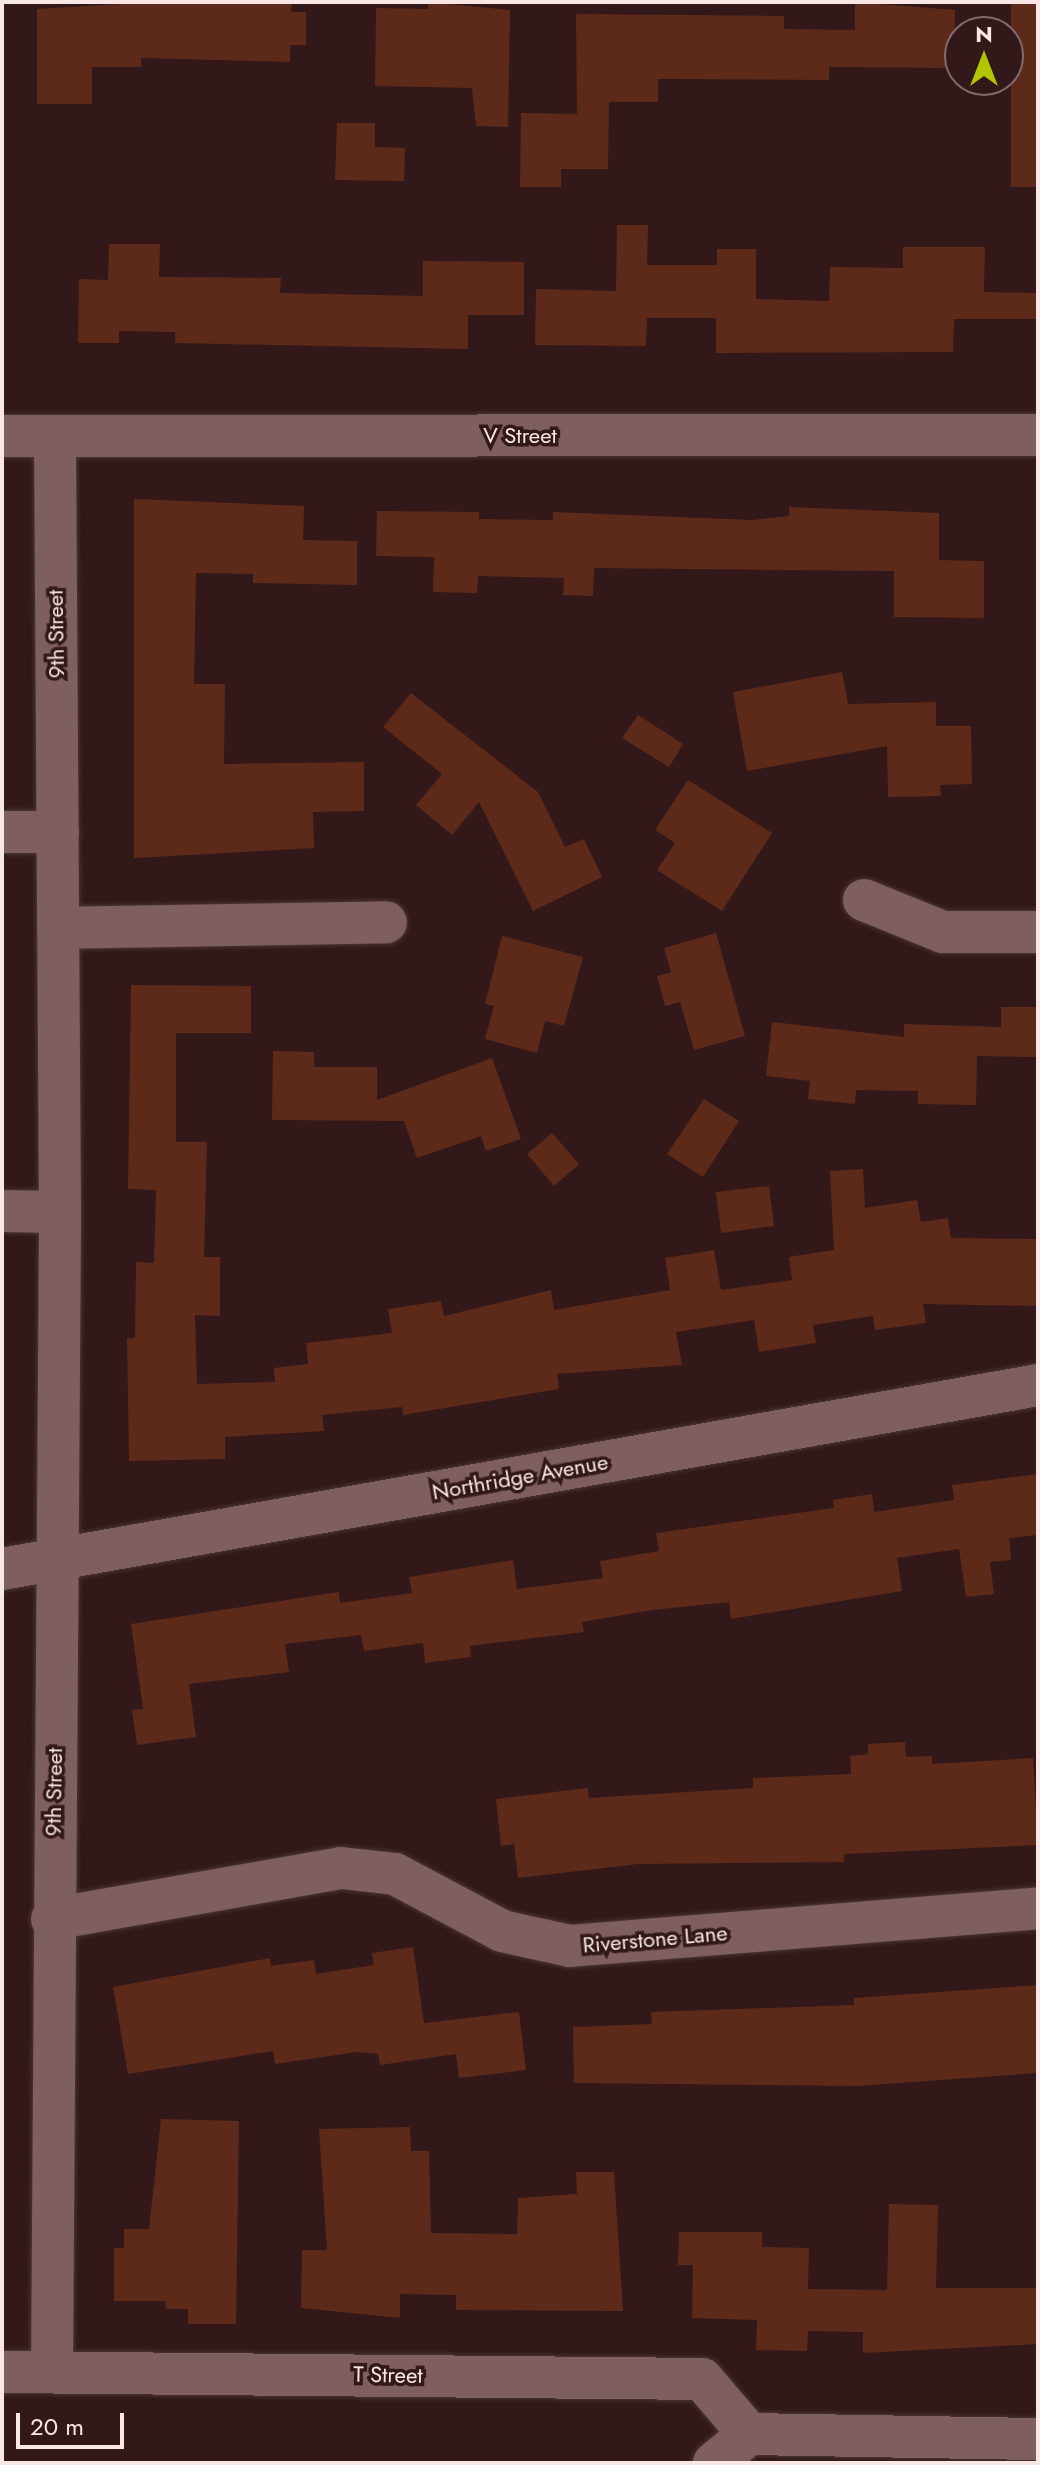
<!DOCTYPE html>
<html>
<head>
<meta charset="utf-8">
<style>
  body { margin:0 }
  #map { position:relative; width:1040px; height:2465px; overflow:hidden; background:#321819; font-family:Jost,sans-serif }
  div>[style] { position:absolute }
  .building>* { inset:0; background:#5d2a1a }
  .roads { filter:drop-shadow(0 0 2px #4a3536) drop-shadow(0 0 2px #4a3536) }
  .street>* { height:42px; margin:-21px; padding:0 21px; transform-origin:21px; border-radius:21px; background:#7e5e5f }
  span { translate:-50% -50%; white-space:nowrap; text-align:center; line-height:1.15; -webkit-text-stroke:7px #321819; paint-order:stroke }
  .street-label { font-size:22px; color:#f9e6e6 }
  .frame { position:absolute; inset:0; border:4px solid #f9e6e6; pointer-events:none }
  .north { position:absolute; left:944px; top:16px; width:80px; height:80px; box-sizing:border-box; background:#321819; border:2px solid #826a6b; border-radius:50%; rotate:0deg; font-size:22px; font-weight:700; line-height:32px; text-align:center; color:#f9e6e6 }
  .north::after { content:''; display:block; margin:auto; width:28px; height:36px; background:#b1c500; clip-path:polygon(50% 0,100% 100%,50% 72%,0 100%) }
  .scale { position:absolute; left:16px; top:2413px; width:108px; height:36px; box-sizing:border-box; border:4px solid #f9e6e6; border-top:0; padding-left:10px; font-size:24px; line-height:28px; white-space:nowrap; color:#f9e6e6; -webkit-text-stroke:6px #321819; paint-order:stroke }
</style>
</head>
<body>
<div id="map">
  <div class="building">
    <div style="clip-path:polygon(153px 2px,292px 2px,291px 12px,306px 12px,306px 45px,290px 45px,290px 62px,141px 58px,141px 67px,92px 67px,92px 104px,37px 104px,37px 9px)"></div>
    <div style="clip-path:polygon(428px 2px,510px 10px,508px 127px,476px 126px,472px 88px,375px 86px,376px 8px,428px 9px)"></div>
    <div style="clip-path:polygon(855px 2px,955px 10px,954px 68px,829px 67px,829px 80px,658px 79px,658px 102px,609px 102px,608px 169px,561px 169px,561px 187px,520px 187px,521px 113px,577px 114px,576px 14px,784px 16px,784px 29px,855px 30px)"></div>
    <div style="clip-path:polygon(1011px 2px,1038px 2px,1038px 187px,1011px 187px)"></div>
    <div style="clip-path:polygon(337px 123px,375px 123px,375px 147px,405px 148px,404px 181px,335px 180px)"></div>
    <div style="clip-path:polygon(617px 225px,648px 225px,647px 265px,717px 265px,717px 249px,756px 249px,756px 299px,829px 301px,830px 267px,903px 268px,903px 247px,985px 247px,984px 292px,1038px 293px,1038px 319px,954px 319px,953px 352px,716px 353px,716px 318px,647px 318px,646px 346px,535px 345px,536px 289px,616px 291px)"></div>
    <div style="clip-path:polygon(109px 244px,160px 244px,159px 277px,281px 278px,280px 293px,423px 296px,423px 261px,524px 262px,524px 315px,468px 315px,468px 349px,175px 343px,175px 332px,119px 331px,119px 343px,78px 343px,79px 279px,108px 280px)"></div>
    <div style="clip-path:polygon(134px 499px,304px 506px,303px 540px,357px 541px,357px 585px,253px 583px,253px 574px,196px 573px,194px 684px,225px 684px,224px 764px,364px 762px,364px 811px,313px 812px,314px 848px,134px 858px)"></div>
    <div style="clip-path:polygon(789px 507px,939px 513px,939px 560px,984px 561px,984px 618px,894px 617px,894px 571px,594px 568px,593px 596px,563px 595px,564px 578px,478px 576px,477px 593px,433px 592px,434px 557px,376px 556px,377px 511px,479px 512px,479px 519px,553px 520px,553px 512px,752px 520px,789px 516px)"></div>
    <div style="clip-path:polygon(842px 672px,848px 704px,936px 702px,936px 726px,971px 726px,972px 784px,940px 785px,941px 796px,888px 797px,887px 746px,747px 771px,733px 692px)"></div>
    <div style="clip-path:polygon(411px 693px,538px 792px,565px 847px,584px 839px,602px 877px,533px 911px,479px 802px,452px 835px,416px 805px,442px 774px,383px 727px)"></div>
    <div style="clip-path:polygon(638px 715px,683px 744px,669px 767px,622px 738px)"></div>
    <div style="clip-path:polygon(688px 780px,772px 833px,722px 911px,657px 870px,675px 843px,655px 830px)"></div>
    <div style="clip-path:polygon(716px 933px,745px 1036px,694px 1050px,680px 1002px,665px 1006px,657px 976px,671px 972px,664px 948px)"></div>
    <div style="clip-path:polygon(502px 936px,583px 957px,564px 1026px,545px 1021px,537px 1053px,485px 1039px,494px 1006px,485px 1004px)"></div>
    <div style="clip-path:polygon(131px 985px,251px 986px,251px 1033px,176px 1033px,176px 1142px,207px 1142px,204px 1257px,220px 1257px,220px 1316px,195px 1315px,197px 1384px,275px 1382px,274px 1368px,308px 1364px,306px 1343px,392px 1333px,388px 1309px,441px 1301px,444px 1316px,551px 1290px,554px 1310px,670px 1290px,665px 1258px,714px 1250px,721px 1290px,792px 1280px,789px 1257px,834px 1250px,830px 1171px,863px 1169px,865px 1208px,917px 1200px,921px 1222px,948px 1218px,951px 1238px,1038px 1239px,1038px 1306px,923px 1304px,926px 1323px,875px 1330px,873px 1316px,813px 1325px,816px 1343px,759px 1352px,754px 1320px,676px 1332px,682px 1365px,557px 1374px,559px 1389px,403px 1415px,402px 1407px,322px 1415px,324px 1431px,225px 1437px,225px 1459px,129px 1461px,127px 1338px,135px 1338px,136px 1262px,154px 1263px,156px 1190px,128px 1189px)"></div>
    <div style="clip-path:polygon(1001px 1007px,1038px 1007px,1038px 1057px,977px 1056px,976px 1105px,918px 1104px,918px 1091px,856px 1090px,855px 1104px,808px 1099px,810px 1081px,766px 1076px,772px 1022px,904px 1037px,904px 1024px,1001px 1027px)"></div>
    <div style="clip-path:polygon(273px 1051px,314px 1052px,314px 1067px,377px 1067px,377px 1100px,492px 1058px,521px 1139px,486px 1151px,481px 1136px,417px 1158px,404px 1121px,272px 1120px)"></div>
    <div style="clip-path:polygon(704px 1099px,739px 1121px,703px 1177px,667px 1154px)"></div>
    <div style="clip-path:polygon(552px 1133px,579px 1164px,554px 1186px,527px 1154px)"></div>
    <div style="clip-path:polygon(769px 1186px,774px 1226px,721px 1233px,716px 1192px)"></div>
    <div style="clip-path:polygon(1038px 1474px,1038px 1535px,1009px 1538px,1011px 1560px,990px 1562px,994px 1594px,966px 1597px,959px 1549px,897px 1558px,902px 1591px,731px 1619px,729px 1602px,652px 1610px,582px 1622px,584px 1632px,470px 1646px,471px 1657px,425px 1663px,423px 1643px,364px 1651px,361px 1635px,285px 1644px,289px 1672px,189px 1684px,196px 1737px,137px 1745px,132px 1710px,143px 1709px,131px 1624px,339px 1592px,340px 1603px,412px 1593px,409px 1577px,513px 1560px,517px 1589px,603px 1578px,600px 1561px,659px 1551px,656px 1533px,834px 1508px,833px 1500px,872px 1494px,874px 1512px,954px 1500px,952px 1485px)"></div>
    <div style="clip-path:polygon(905px 1742px,906px 1757px,932px 1756px,932px 1764px,1033px 1758px,1038px 1845px,844px 1854px,844px 1862px,638px 1864px,518px 1878px,514px 1844px,501px 1846px,496px 1799px,588px 1788px,589px 1798px,753px 1788px,753px 1778px,851px 1774px,850px 1756px,868px 1754px,868px 1744px)"></div>
    <div style="clip-path:polygon(413px 1947px,424px 2023px,519px 2012px,526px 2070px,459px 2078px,456px 2054px,380px 2065px,378px 2054px,357px 2052px,275px 2064px,273px 2051px,128px 2074px,113px 1987px,270px 1958px,271px 1966px,314px 1960px,316px 1974px,374px 1965px,372px 1953px)"></div>
    <div style="clip-path:polygon(1038px 1985px,1038px 2073px,857px 2086px,574px 2083px,573px 2027px,652px 2024px,651px 2012px,854px 2005px,854px 1998px)"></div>
    <div style="clip-path:polygon(161px 2119px,239px 2121px,236px 2324px,188px 2324px,188px 2309px,166px 2309px,165px 2301px,114px 2301px,114px 2248px,124px 2248px,124px 2229px,149px 2229px)"></div>
    <div style="clip-path:polygon(410px 2127px,411px 2151px,429px 2151px,431px 2233px,517px 2234px,518px 2198px,577px 2194px,576px 2172px,614px 2172px,623px 2311px,456px 2310px,456px 2295px,400px 2294px,400px 2318px,301px 2308px,302px 2250px,327px 2250px,319px 2129px)"></div>
    <div style="clip-path:polygon(889px 2204px,938px 2205px,936px 2288px,1038px 2288px,1038px 2344px,863px 2353px,863px 2332px,808px 2331px,807px 2351px,756px 2350px,757px 2320px,692px 2318px,693px 2265px,678px 2265px,679px 2232px,762px 2232px,762px 2247px,809px 2248px,808px 2289px,887px 2290px)"></div>
  </div>
  <div class="roads">
    <div class="street">
      <div style="left:2px;top:436px;width:1036px;rotate:-0.06deg"></div>
      <div style="left:2px;top:832px;width:56px"></div>
      <div style="left:864px;top:900px;width:85px;rotate:22.1deg"></div>
      <div style="left:943px;top:932px;width:95px"></div>
      <div style="left:58px;top:928px;width:328px;rotate:-1deg"></div>
      <div style="left:2px;top:1211px;width:58px;rotate:1deg"></div>
      <div style="left:2px;top:1569px;width:1052px;rotate:-10.07deg"></div>
      <div style="left:52px;top:1919px;width:293px;rotate:-10deg"></div>
      <div style="left:341px;top:1868px;width:54px;rotate:6.3deg"></div>
      <div style="left:395px;top:1874px;width:121px;rotate:28deg"></div>
      <div style="left:502px;top:1931px;width:70px;rotate:12.4deg"></div>
      <div style="left:570px;top:1946px;width:470px;rotate:-4.6deg"></div>
      <div style="left:52px;top:2371px;width:1159px;rotate:-89.6deg"></div>
      <div style="left:60px;top:1212px;width:776px;rotate:-90.37deg"></div>
      <div style="left:2px;top:2372px;width:700px;rotate:0.57deg"></div>
      <div style="left:702px;top:2379px;width:72px;rotate:49.5deg"></div>
      <div style="left:714px;top:2463px;width:45px;rotate:-39.6deg"></div>
      <div style="left:749px;top:2434px;width:289px;rotate:1deg"></div>
    </div>
  </div>
  <div class="street-label">
    <span style="left:520px;top:436px">V Street</span>
    <span style="left:56px;top:634px;rotate:-91deg">9th Street</span>
    <span style="left:520px;top:1477px;rotate:-10deg">Northridge Avenue</span>
    <span style="left:54px;top:1792px;rotate:-89deg">9th Street</span>
    <span style="left:655px;top:1939px;rotate:-5deg">Riverstone Lane</span>
    <span style="left:388px;top:2375px;rotate:1deg">T Street</span>
  </div>
  <div class="frame"></div>
  <div class="north">N</div>
  <div class="scale">20 m</div>
</div>
</body>
</html>
